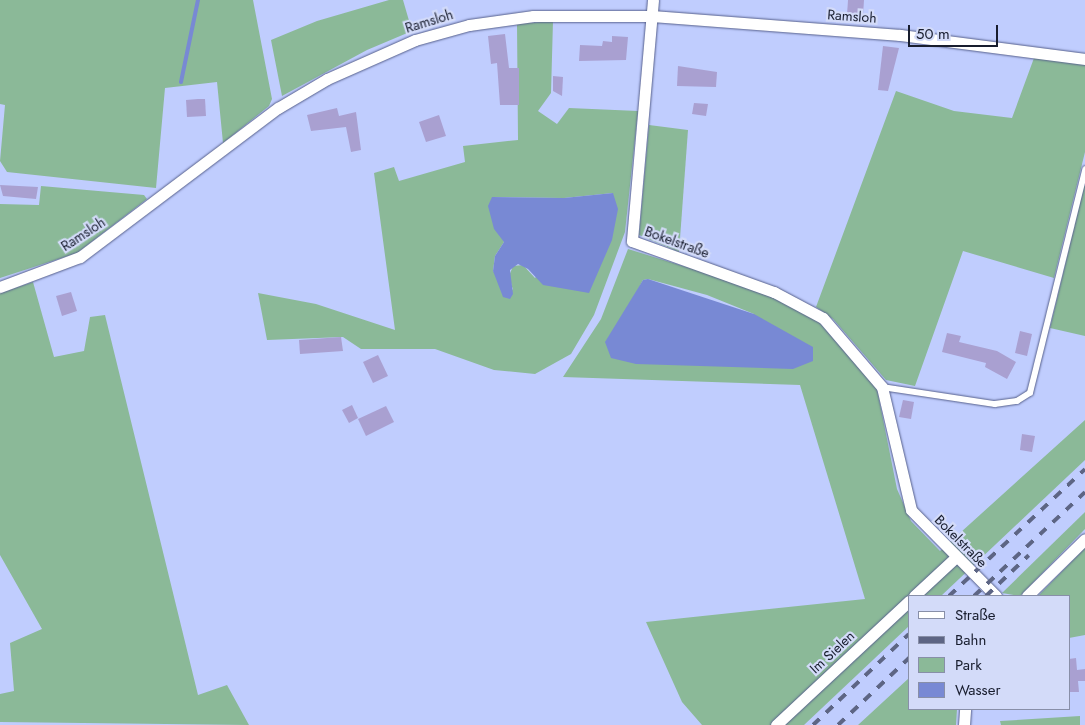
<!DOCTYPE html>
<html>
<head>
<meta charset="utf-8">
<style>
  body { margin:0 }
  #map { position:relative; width:1085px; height:725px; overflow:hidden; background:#c0cdfe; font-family:Jost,sans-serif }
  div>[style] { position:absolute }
  .green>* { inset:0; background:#8bb998 }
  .water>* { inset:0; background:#7889d4 }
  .stream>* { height:4px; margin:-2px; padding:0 2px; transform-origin:2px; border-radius:2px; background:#7889d4 }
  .building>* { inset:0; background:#a9a0d1 }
  .roads { filter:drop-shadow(0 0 1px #56608c) drop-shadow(0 0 1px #56608c) }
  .service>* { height:5.5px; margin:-2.75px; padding:0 2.75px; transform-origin:2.75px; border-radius:2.75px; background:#fff }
  .minor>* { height:11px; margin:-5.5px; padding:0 5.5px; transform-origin:5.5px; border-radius:5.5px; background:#fff }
  .rail>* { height:4px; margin-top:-2px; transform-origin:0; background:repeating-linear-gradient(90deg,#5d6584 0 9px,transparent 0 18px) }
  span { translate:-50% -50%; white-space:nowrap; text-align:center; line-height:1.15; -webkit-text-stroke:4.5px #d3dbf9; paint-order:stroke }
  .street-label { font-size:14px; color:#181d2e }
  .legend { position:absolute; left:908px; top:595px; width:162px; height:115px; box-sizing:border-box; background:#d3dbf9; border:1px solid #888fa8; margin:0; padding:6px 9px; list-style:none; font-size:15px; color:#181d2e }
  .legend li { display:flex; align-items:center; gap:10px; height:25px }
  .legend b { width:25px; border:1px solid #888fa8 }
  .scale { position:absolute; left:908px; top:25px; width:90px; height:22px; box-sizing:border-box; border:2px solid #181d2e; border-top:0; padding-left:6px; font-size:15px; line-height:18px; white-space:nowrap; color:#181d2e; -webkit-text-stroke:4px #d3dbf9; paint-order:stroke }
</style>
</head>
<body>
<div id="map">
  <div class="green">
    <div style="clip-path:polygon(0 0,253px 0,272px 99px,269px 106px,223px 143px,217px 82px,165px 88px,156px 188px,7px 172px,0 161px,5px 105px,0 104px)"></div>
    <div style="clip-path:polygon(389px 0,403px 0,412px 31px,367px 50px,282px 96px,271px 40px,317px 21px)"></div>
    <div style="clip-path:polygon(evenodd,553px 21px,551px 93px,538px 111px,557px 124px,569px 108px,638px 111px,625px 232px,594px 315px,571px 354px,535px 374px,494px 370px,435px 349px,361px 349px,343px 337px,267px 340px,258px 293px,316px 304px,395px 330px,374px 173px,394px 167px,399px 181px,465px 162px,463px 146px,518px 140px,517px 24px,553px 21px,613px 193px,535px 278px,523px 265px,513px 266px,509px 276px,513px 290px,493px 271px,495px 256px,504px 242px,492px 197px,564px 198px,613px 193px)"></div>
    <div style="clip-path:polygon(1034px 58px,1085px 64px,1085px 152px,1054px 278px,963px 251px,915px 386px,886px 380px,833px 319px,816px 307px,896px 91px,954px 111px,1012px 118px)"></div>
    <div style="clip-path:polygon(649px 125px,688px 130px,679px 252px,639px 235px)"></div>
    <div style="clip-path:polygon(41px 186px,144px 195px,147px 199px,77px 253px,0 278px,0 204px,39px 205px)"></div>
    <div style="clip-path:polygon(1084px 186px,1085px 186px,1085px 336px,1050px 328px)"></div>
    <div style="clip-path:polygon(evenodd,628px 249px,741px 284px,792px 306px,819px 322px,877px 389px,897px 489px,911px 521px,940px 551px,1085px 420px,1085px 460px,941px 596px,909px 596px,909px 626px,804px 725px,702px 725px,682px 702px,646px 622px,865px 599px,800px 385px,563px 377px,601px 319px,628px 249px,648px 279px,707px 295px,754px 314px,627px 310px,643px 280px,648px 279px)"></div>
    <div style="clip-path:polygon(33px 282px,54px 357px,84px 351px,90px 317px,105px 315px,198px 695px,227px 685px,249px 725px,0 722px,0 694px,14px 691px,10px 643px,42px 629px,0 555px,0 293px)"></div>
    <div style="clip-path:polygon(1085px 512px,1085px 529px,1020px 596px,1002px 593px)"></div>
    <div style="clip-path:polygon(1085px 548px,1085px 635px,1069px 638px,1069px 596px,1038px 596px)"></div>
    <div style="clip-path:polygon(909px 678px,909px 709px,957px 709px,956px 725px,858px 725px)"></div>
    <div style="clip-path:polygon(1080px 716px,1080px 725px,1001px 725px,1000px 721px)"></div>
  </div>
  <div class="water">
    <div style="clip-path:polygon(613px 193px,618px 209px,612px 240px,589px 293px,543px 285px,528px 269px,518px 264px,510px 270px,513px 294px,510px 299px,503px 297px,493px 271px,495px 256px,504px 242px,494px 229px,488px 206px,492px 197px,564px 198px)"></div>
    <div style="clip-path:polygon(648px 279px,754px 314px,813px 347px,813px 361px,793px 369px,636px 364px,611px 358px,605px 342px,643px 280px)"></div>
  </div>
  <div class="stream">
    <div style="left:181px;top:82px;width:84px;rotate:-78.3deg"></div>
  </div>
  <div class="building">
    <div style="clip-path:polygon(848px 0,864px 0,863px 15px,847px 15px)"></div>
    <div style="clip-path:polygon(505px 34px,509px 68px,519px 68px,519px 105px,500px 105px,497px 63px,491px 64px,488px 36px)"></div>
    <div style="clip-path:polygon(612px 36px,628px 37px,626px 60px,579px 61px,580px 45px,602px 46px,603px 41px,612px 42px)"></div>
    <div style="clip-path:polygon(883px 46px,899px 48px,888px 91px,878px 90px)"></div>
    <div style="clip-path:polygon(678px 66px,717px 72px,716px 87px,677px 86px)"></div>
    <div style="clip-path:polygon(553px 76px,563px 77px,562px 96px,553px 91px)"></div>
    <div style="clip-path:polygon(198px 99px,205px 99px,206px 116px,187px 117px,186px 100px)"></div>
    <div style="clip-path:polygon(694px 103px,708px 104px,706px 116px,692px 114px)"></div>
    <div style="clip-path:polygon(337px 108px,339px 116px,356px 112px,361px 150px,351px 152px,346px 127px,311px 131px,307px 115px)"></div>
    <div style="clip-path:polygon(439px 115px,446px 136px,426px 142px,419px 122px)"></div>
    <div style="clip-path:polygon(0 185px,38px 187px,36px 199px,3px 196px)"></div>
    <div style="clip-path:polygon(71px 292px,77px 311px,62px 316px,56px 296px)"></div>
    <div style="clip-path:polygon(1020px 331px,1032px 334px,1027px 356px,1015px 353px)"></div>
    <div style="clip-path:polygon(947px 333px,961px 336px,959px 342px,997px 351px,1016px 362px,1007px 379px,985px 367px,986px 363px,942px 352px)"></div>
    <div style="clip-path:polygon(341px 337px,343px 351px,300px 354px,299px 340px)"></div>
    <div style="clip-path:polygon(378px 355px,388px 376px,373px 383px,363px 362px)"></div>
    <div style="clip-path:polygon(903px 400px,914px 402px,911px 419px,899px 417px)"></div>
    <div style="clip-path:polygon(352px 405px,358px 418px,349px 423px,342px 410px)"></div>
    <div style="clip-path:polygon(386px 406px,394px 422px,366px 436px,358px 419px)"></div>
    <div style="clip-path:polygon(1022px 434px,1035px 436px,1032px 452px,1020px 450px)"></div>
    <div style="clip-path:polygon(1076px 658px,1077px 670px,1085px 669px,1085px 681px,1078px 681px,1079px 692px,1069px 692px,1069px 659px)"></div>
  </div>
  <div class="roads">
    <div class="service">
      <div style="left:882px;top:387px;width:114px;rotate:8.6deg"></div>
      <div style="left:995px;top:404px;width:22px;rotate:-8deg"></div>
      <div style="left:1017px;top:401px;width:15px;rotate:-32deg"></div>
      <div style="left:1030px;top:393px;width:230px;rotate:-76.1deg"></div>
    </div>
    <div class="minor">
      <div style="left:653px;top:0;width:242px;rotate:95deg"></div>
      <div style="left:632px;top:241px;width:151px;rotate:19.8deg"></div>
      <div style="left:774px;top:292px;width:55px;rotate:28deg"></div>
      <div style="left:823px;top:318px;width:91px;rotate:49.5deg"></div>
      <div style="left:882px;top:387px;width:126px;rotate:76.7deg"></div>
      <div style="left:911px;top:510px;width:121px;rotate:45.3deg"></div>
      <div style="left:0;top:287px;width:85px;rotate:-20.6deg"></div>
      <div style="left:80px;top:257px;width:248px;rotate:-37deg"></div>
      <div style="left:278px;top:108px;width:57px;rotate:-30.6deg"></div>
      <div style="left:327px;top:79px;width:96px;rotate:-23.9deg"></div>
      <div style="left:415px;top:40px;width:56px;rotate:-15.5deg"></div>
      <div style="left:469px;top:25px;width:65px;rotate:-8deg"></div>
      <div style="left:533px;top:16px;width:119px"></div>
      <div style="left:652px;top:16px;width:249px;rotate:4.4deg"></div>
      <div style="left:900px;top:35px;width:187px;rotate:7.4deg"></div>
      <div style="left:914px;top:596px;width:57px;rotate:-42.9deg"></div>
      <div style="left:1027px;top:596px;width:81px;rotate:-44.5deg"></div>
      <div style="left:776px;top:725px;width:182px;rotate:-43deg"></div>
      <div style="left:964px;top:725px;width:16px;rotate:-86deg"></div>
    </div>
  </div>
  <div class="rail">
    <div style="left:949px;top:596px;width:186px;rotate:-43deg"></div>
    <div style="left:974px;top:596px;width:152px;rotate:-43.1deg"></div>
    <div style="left:986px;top:596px;width:59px;rotate:-43.6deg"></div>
    <div style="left:813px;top:725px;width:132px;rotate:-43.5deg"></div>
    <div style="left:838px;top:725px;width:98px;rotate:-43.3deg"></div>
  </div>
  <div class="street-label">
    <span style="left:852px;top:16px;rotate:4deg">Ramsloh</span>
    <span style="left:429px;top:21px;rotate:-17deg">Ramsloh</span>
    <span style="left:83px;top:234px;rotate:-33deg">Ramsloh</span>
    <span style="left:677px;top:242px;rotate:20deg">Bokelstraße</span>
    <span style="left:961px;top:541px;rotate:45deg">Bokelstraße</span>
    <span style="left:832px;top:652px;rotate:-43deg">Im Sielen</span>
  </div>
  <ul class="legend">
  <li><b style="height:6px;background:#fff"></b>Straße</li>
  <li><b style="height:6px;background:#5d6584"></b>Bahn</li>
  <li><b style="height:14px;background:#8bb998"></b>Park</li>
  <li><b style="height:14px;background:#7889d4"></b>Wasser</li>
  </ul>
  <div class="scale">50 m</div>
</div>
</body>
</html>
